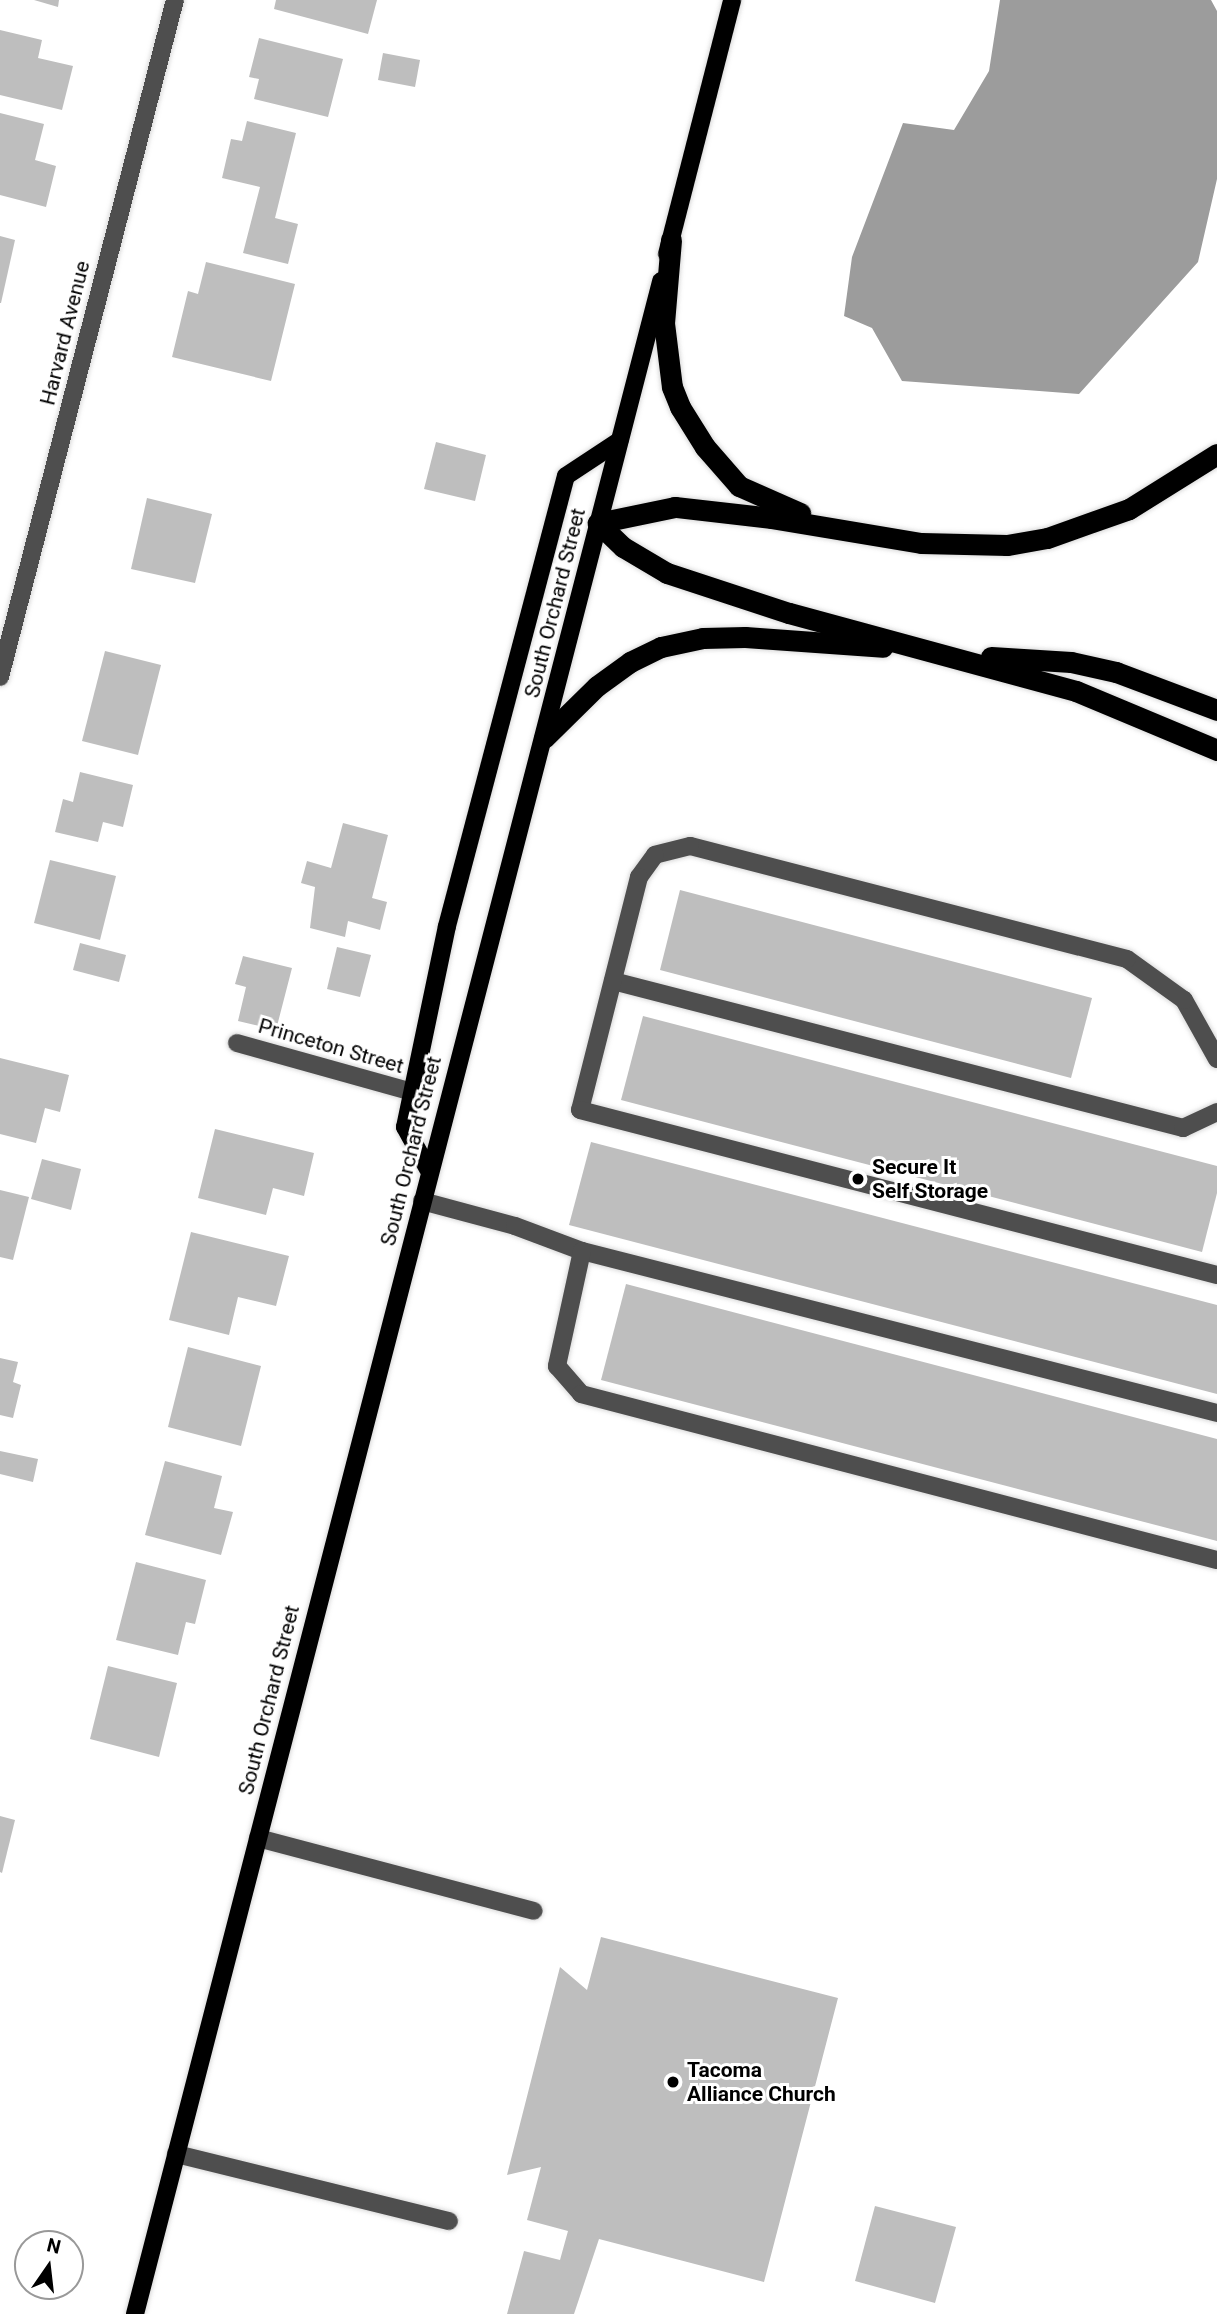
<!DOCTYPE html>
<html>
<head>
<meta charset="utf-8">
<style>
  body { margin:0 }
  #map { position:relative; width:1217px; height:2314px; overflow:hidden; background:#fff; font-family:Roboto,sans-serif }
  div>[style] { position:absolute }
  .water>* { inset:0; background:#9c9c9c }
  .building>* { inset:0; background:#bebebe }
  .roads { filter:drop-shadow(0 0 2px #dbdbdb) drop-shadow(0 0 2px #dbdbdb) }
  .minor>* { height:18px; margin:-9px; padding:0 9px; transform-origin:9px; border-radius:9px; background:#4e4e4e }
  .major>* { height:18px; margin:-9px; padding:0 9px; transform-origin:9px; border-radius:9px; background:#000 }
  .highway>* { height:21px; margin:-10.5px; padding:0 10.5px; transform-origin:10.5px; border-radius:10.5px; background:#000 }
  .dots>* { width:19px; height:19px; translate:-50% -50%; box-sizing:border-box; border:4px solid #fff; border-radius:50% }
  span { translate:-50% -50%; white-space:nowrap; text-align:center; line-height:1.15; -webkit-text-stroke:6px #fff; paint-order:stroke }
  .street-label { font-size:21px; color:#000 }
  .poi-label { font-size:21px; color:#000; font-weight:700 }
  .left { translate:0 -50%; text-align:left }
  .north { position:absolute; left:14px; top:2230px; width:70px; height:70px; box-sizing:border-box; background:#fff; border:2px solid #999; border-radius:50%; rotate:14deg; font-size:19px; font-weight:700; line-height:28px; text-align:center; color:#000 }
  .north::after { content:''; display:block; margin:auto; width:24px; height:32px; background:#000; clip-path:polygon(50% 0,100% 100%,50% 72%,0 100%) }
</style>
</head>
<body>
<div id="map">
  <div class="water">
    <div style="clip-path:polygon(1000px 0,1211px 0,1217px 11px,1217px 179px,1198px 262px,1079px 394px,902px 381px,872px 328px,844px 316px,852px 257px,903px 123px,954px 130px,989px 71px)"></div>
  </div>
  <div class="building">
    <div style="clip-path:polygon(34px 0,59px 0,58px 7px)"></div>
    <div style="clip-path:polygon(276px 0,377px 0,368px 34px,274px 9px)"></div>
    <div style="clip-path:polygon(0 30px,42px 40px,38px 58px,73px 66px,62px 110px,0 95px)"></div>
    <div style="clip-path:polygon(259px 38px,343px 59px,328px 117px,254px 99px,259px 79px,249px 77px)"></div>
    <div style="clip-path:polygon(383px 53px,420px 60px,415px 87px,378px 80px)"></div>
    <div style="clip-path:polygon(0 113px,44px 124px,35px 160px,56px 166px,46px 207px,0 195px)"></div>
    <div style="clip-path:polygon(247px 121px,296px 133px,275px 218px,298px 224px,288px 264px,243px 253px,260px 187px,222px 178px,231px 139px,242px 141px)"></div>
    <div style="clip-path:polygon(0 236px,15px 240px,1px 303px,0 303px)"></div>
    <div style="clip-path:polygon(206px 262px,295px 284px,271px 381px,172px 357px,188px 291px,198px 294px)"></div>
    <div style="clip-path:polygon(436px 442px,486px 455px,475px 501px,424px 489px)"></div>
    <div style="clip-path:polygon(147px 498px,212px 514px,195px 583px,131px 569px)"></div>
    <div style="clip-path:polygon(105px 651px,161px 665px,138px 755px,82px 741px)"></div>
    <div style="clip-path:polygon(80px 772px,133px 785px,123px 827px,103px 822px,98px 842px,55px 832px,63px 799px,73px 802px)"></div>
    <div style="clip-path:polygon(343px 823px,388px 835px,372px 898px,387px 902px,380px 930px,348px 921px,345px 937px,310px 928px,315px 887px,301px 883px,307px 861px,331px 868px)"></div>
    <div style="clip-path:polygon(50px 860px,116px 876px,100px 940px,34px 923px)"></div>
    <div style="clip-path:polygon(680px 890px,1092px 998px,1071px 1078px,660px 970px)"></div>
    <div style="clip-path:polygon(80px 943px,126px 955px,119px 982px,73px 970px)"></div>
    <div style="clip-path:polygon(337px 947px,371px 955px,360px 997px,327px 989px)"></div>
    <div style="clip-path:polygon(243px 956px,292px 968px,276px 1030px,238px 1021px,246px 987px,235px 984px)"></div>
    <div style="clip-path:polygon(643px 1016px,1217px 1166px,1217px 1193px,1202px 1252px,621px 1100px)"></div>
    <div style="clip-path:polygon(0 1058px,69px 1075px,60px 1112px,45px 1108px,36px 1143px,0 1134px)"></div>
    <div style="clip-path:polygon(215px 1129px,314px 1153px,304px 1196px,273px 1188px,266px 1215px,198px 1198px)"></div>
    <div style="clip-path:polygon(591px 1142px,1217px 1305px,1217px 1394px,569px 1225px)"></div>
    <div style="clip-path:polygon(42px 1159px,81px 1169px,71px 1210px,31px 1199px)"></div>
    <div style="clip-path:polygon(0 1190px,29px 1197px,13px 1260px,0 1257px)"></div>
    <div style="clip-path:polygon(191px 1232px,289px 1256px,276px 1306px,238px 1297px,229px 1335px,169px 1320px)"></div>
    <div style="clip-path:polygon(626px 1284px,1217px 1439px,1217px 1541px,601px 1380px)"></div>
    <div style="clip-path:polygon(188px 1347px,261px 1366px,241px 1446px,168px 1427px)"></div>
    <div style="clip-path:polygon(0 1358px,18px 1362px,13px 1382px,21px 1385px,13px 1418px,0 1415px)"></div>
    <div style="clip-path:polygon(0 1451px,38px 1459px,33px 1482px,0 1474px)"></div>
    <div style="clip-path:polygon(165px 1461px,222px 1476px,214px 1508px,233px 1512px,221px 1555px,145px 1535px)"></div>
    <div style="clip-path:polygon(136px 1562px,206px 1580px,195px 1624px,186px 1622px,178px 1655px,116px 1640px)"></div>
    <div style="clip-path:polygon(108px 1666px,177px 1683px,159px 1757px,90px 1739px)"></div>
    <div style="clip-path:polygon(0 1816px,15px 1820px,2px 1873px,0 1872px)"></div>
    <div style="clip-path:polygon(601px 1937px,838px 1998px,764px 2282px,599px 2239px,574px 2314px,507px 2314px,524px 2251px,560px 2260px,568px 2231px,527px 2220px,541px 2167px,507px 2175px,560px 1967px,587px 1990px)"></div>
    <div style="clip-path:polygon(875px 2206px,956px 2227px,935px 2303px,855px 2281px)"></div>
  </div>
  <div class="roads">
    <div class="minor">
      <div style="left:0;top:677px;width:699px;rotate:-75.51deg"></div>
      <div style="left:613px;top:981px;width:589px;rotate:14.46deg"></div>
      <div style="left:1183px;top:1128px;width:38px;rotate:-25deg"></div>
      <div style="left:237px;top:1043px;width:182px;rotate:15.6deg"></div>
      <div style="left:1217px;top:1059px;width:68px;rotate:-119.2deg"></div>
      <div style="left:1184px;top:1000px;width:70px;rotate:-144.3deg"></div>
      <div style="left:1127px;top:959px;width:451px;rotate:-165.5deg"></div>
      <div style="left:690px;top:846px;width:36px;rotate:166deg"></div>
      <div style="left:655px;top:855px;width:27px;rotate:126deg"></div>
      <div style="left:639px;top:877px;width:240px;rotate:104.2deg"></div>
      <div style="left:580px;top:1110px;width:658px;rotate:14.52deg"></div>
      <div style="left:422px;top:1201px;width:96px;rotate:15deg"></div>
      <div style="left:515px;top:1226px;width:72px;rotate:20.5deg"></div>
      <div style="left:582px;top:1251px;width:655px;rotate:14.31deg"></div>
      <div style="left:582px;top:1251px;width:118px;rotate:102.3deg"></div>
      <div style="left:557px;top:1366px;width:37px;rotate:49deg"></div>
      <div style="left:581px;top:1394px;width:657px;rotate:14.63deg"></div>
      <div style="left:258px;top:1838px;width:285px;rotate:14.8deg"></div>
      <div style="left:176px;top:2154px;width:281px;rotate:13.8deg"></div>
    </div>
    <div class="major">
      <div style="left:667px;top:254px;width:262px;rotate:-75.6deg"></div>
      <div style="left:428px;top:1169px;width:48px;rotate:-118.7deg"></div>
      <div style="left:405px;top:1127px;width:205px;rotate:-78.2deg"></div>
      <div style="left:447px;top:926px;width:465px;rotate:-75.2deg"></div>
      <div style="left:566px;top:476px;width:64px;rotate:-33.4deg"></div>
      <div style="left:135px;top:2314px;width:2100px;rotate:-75.49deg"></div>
    </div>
    <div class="highway">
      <div style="left:671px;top:240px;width:83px;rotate:94.8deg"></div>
      <div style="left:664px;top:323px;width:64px;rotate:82.9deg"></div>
      <div style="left:672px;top:387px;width:22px;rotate:68deg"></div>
      <div style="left:680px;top:407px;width:47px;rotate:58deg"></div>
      <div style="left:705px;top:447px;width:52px;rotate:48.9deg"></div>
      <div style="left:739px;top:486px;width:67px;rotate:23.9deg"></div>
      <div style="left:1217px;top:454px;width:104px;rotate:148deg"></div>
      <div style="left:1129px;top:509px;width:87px;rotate:160.5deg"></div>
      <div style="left:1047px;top:538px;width:41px;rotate:170.1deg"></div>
      <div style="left:1007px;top:545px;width:86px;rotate:-178.7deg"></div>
      <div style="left:921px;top:543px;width:151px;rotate:-170.5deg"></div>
      <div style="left:772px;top:518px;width:98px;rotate:-173.5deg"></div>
      <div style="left:675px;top:507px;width:79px;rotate:168.3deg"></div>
      <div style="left:598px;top:523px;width:35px;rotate:44deg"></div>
      <div style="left:623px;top:547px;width:51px;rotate:30.6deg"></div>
      <div style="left:667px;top:573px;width:128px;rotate:18.2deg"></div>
      <div style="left:789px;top:613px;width:297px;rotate:15.2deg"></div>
      <div style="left:1076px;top:691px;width:153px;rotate:22.7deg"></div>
      <div style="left:991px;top:657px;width:80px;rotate:3.6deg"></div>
      <div style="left:1071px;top:662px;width:46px;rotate:12.5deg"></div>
      <div style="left:1116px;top:672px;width:108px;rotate:20.6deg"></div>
      <div style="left:544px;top:738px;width:74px;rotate:-44.5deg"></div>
      <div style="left:597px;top:686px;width:41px;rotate:-36deg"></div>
      <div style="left:630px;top:662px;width:34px;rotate:-26deg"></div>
      <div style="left:661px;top:647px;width:43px;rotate:-12.1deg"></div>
      <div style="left:703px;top:638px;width:42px;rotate:-1.4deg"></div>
      <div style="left:745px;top:637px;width:138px;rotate:4.1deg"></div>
    </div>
  </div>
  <div class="dots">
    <div style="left:858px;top:1179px;background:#000"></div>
    <div style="left:673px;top:2082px;background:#000"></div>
  </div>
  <div class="street-label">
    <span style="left:65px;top:333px;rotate:-76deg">Harvard Avenue</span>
    <span style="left:555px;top:603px;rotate:-76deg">South Orchard Street</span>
    <span style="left:331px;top:1046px;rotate:16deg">Princeton Street</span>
    <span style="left:411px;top:1151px;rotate:-76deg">South Orchard Street</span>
    <span style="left:269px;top:1700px;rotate:-76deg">South Orchard Street</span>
  </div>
  <div class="poi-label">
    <span class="left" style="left:872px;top:1179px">Secure It<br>Self Storage</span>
    <span class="left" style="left:687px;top:2082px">Tacoma<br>Alliance Church</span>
  </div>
  <div class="north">N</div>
</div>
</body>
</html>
